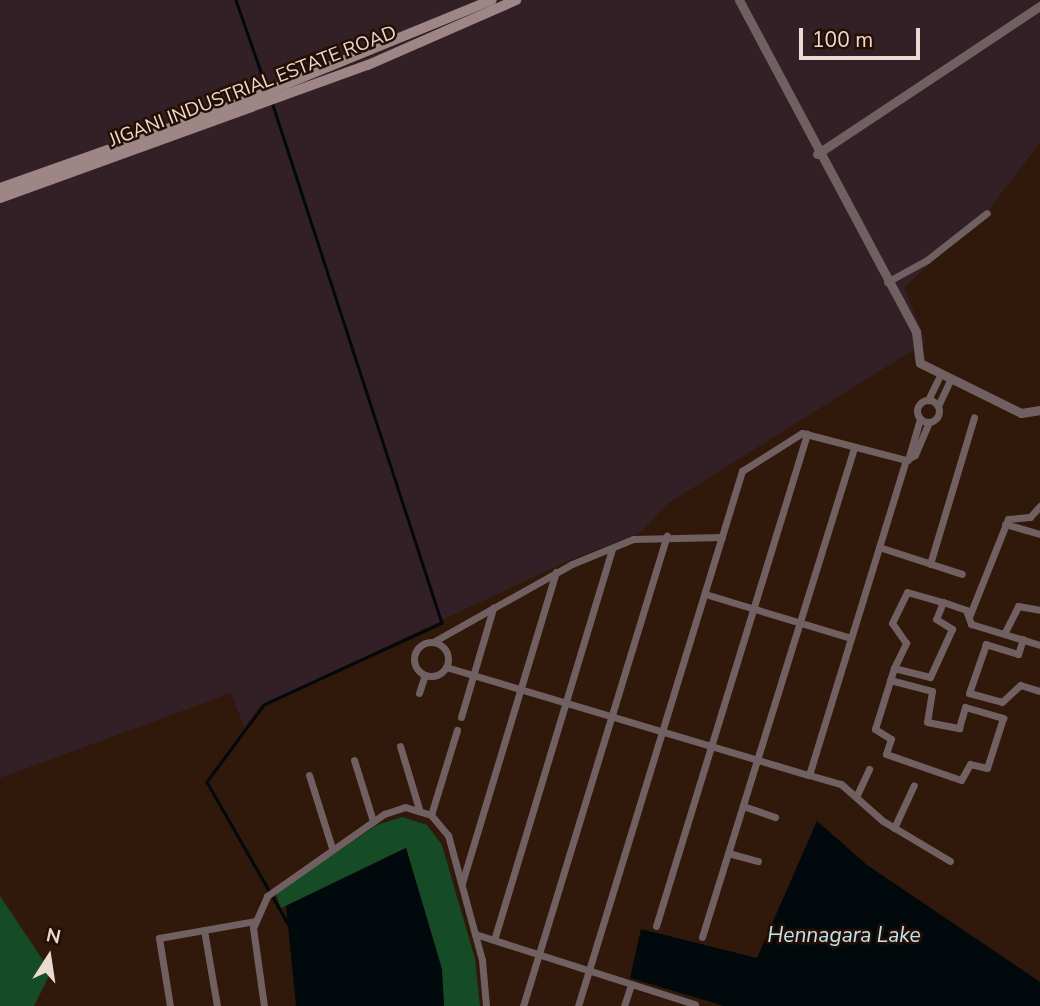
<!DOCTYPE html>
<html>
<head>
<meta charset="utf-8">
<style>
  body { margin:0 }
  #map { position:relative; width:1040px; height:1006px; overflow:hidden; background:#30180a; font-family:"Nunito Sans",sans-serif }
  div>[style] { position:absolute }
  .industrial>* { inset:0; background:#332026 }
  .green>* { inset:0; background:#154b25 }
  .water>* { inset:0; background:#01090d }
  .stream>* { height:2.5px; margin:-1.25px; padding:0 1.25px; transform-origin:1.25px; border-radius:1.25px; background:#01090d }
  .minor>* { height:7px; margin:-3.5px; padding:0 3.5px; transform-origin:3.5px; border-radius:3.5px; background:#706061 }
  .minor>.ring { margin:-3.5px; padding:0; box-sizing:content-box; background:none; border:7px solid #706061; border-radius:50% }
  .tertiary>* { height:9px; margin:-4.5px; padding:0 4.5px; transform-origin:4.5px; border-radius:4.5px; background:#706061 }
  .secondary>* { height:10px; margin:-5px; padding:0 5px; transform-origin:5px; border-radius:5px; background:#9e8586 }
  span { translate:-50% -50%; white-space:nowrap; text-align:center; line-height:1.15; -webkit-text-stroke:5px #260e03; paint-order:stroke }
  .street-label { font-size:19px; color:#ecdad2 }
  .water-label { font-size:21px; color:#bae7f6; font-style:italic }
  .north { position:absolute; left:14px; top:922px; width:70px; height:70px; -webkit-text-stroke:5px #260e03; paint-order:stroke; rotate:12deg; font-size:19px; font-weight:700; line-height:28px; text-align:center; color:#ecdad2 }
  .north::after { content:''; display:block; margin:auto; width:24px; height:32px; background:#ecdad2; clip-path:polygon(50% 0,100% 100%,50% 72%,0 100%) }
  .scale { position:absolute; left:799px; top:28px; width:121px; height:32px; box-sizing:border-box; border:4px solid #ecdad2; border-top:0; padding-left:9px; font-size:21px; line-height:24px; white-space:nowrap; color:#ecdad2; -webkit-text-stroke:5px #260e03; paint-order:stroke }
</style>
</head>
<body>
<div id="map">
  <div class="industrial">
    <div style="clip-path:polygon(0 0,1040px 0,1040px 143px,983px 217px,904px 287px,926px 342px,667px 504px,641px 532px,565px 562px,260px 706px,244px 727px,231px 693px,0 778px)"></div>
  </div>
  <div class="green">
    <div style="clip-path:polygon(402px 817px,427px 825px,442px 845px,475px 959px,480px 1006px,444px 1006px,441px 969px,406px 848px,281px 908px,276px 894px,284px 888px,377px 825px)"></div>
    <div style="clip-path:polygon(0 896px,51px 972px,34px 1006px,0 1006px)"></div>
  </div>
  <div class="water">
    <div style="clip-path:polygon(817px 821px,867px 865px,1040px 982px,1040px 1006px,724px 1006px,630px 978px,641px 929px,757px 958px)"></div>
    <div style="clip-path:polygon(406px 848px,442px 969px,444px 1006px,296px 1006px,286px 906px)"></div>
  </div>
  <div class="stream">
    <div style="left:236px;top:0;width:94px;rotate:70.8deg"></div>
    <div style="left:272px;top:102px;width:548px;rotate:71.93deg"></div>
    <div style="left:442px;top:623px;width:196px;rotate:155.3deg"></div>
    <div style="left:264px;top:705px;width:96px;rotate:126.5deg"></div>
    <div style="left:207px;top:782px;width:165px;rotate:60.2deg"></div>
  </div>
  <div class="minor">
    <div style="left:887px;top:282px;width:46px;rotate:-28.8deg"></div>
    <div style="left:927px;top:260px;width:76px;rotate:-38.1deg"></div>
    <div style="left:928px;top:400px;width:30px;rotate:-64deg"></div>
    <div class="ring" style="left:917px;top:400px;width:15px;height:15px"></div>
    <div style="left:938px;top:406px;width:31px;rotate:-65deg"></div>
    <div style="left:908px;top:460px;width:43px;rotate:-73.7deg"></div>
    <div style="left:1005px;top:524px;width:36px;rotate:16deg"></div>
    <div style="left:879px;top:547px;width:87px;rotate:18deg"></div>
    <div style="left:930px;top:564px;width:153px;rotate:-73.3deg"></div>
    <div style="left:705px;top:594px;width:152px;rotate:16.8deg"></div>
    <div style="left:943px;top:602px;width:18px;rotate:112deg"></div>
    <div style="left:936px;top:619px;width:19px;rotate:32deg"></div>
    <div style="left:952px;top:629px;width:53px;rotate:114.6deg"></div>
    <div style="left:930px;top:677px;width:37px;rotate:-166deg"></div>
    <div style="left:894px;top:668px;width:28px;rotate:-64deg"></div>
    <div style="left:906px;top:643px;width:24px;rotate:-125deg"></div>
    <div style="left:892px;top:623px;width:34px;rotate:-64deg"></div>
    <div style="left:907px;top:592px;width:37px;rotate:16deg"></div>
    <div style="left:943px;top:602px;width:24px;rotate:19deg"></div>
    <div style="left:966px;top:610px;width:15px;rotate:70deg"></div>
    <div style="left:971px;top:624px;width:72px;rotate:16.9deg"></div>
    <div style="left:969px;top:617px;width:105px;rotate:-68.3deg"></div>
    <div style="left:1008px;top:519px;width:22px;rotate:-5deg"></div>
    <div style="left:1030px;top:517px;width:15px;rotate:-48deg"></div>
    <div style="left:1004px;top:634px;width:31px;rotate:-63deg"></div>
    <div style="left:1018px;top:606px;width:22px;rotate:10deg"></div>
    <div style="left:1023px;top:639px;width:16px;rotate:108deg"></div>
    <div style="left:1018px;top:654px;width:34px;rotate:-163deg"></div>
    <div style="left:986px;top:644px;width:52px;rotate:109.1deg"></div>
    <div style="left:969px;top:693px;width:34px;rotate:15deg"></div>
    <div style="left:1002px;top:702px;width:25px;rotate:-43deg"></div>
    <div style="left:1020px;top:685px;width:21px;rotate:17deg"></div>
    <div style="left:433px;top:642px;width:159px;rotate:-29.3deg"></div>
    <div style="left:572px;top:564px;width:66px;rotate:-22.3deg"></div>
    <div style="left:633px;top:539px;width:89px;rotate:-1.3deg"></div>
    <div class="ring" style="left:414px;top:642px;width:27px;height:27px"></div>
    <div style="left:446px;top:667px;width:379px;rotate:16.6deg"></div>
    <div style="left:809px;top:775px;width:330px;rotate:-72.9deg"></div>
    <div style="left:890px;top:680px;width:43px;rotate:14.7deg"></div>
    <div style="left:932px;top:691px;width:31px;rotate:99deg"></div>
    <div style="left:927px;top:722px;width:33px;rotate:11deg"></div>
    <div style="left:959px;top:728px;width:22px;rotate:-74deg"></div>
    <div style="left:965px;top:707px;width:40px;rotate:16deg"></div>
    <div style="left:1003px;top:718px;width:52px;rotate:107.7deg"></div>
    <div style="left:987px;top:768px;width:17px;rotate:-167deg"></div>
    <div style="left:970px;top:764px;width:18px;rotate:119deg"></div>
    <div style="left:961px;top:780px;width:79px;rotate:-160.9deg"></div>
    <div style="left:886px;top:754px;width:16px;rotate:-72deg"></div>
    <div style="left:891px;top:739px;width:19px;rotate:-148deg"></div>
    <div style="left:875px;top:729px;width:64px;rotate:-72.7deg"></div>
    <div style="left:419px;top:693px;width:19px;rotate:-72deg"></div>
    <div style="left:461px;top:717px;width:114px;rotate:-73.6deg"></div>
    <div style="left:400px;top:746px;width:66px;rotate:73.2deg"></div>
    <div style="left:354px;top:760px;width:64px;rotate:72.7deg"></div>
    <div style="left:309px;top:775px;width:77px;rotate:72.5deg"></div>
    <div style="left:809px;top:775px;width:33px;rotate:16deg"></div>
    <div style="left:841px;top:784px;width:56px;rotate:41.4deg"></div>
    <div style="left:883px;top:821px;width:78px;rotate:30.8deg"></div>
    <div style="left:856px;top:797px;width:31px;rotate:-65deg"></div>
    <div style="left:743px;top:806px;width:34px;rotate:19deg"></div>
    <div style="left:431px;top:815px;width:89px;rotate:-73deg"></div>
    <div style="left:894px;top:828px;width:47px;rotate:-65.1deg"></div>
    <div style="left:728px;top:853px;width:31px;rotate:15deg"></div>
    <div style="left:462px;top:883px;width:325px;rotate:-73.2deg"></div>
    <div style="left:656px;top:926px;width:515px;rotate:-72.94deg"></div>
    <div style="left:204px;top:930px;width:77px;rotate:80.3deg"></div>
    <div style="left:475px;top:934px;width:231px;rotate:17.7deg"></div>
    <div style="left:702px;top:937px;width:512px;rotate:-72.73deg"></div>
    <div style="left:494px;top:940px;width:409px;rotate:-73.2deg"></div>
    <div style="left:170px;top:1006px;width:69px;rotate:-99.2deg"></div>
    <div style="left:159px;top:938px;width:97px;rotate:-10deg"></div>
    <div style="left:264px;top:1006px;width:79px;rotate:-98deg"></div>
    <div style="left:253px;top:928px;width:35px;rotate:-66deg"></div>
    <div style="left:267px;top:896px;width:143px;rotate:-35deg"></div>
    <div style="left:384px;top:814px;width:22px;rotate:-18deg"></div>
    <div style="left:405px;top:807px;width:27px;rotate:17deg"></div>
    <div style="left:431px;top:815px;width:26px;rotate:50deg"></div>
    <div style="left:448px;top:835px;width:130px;rotate:74.8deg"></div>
    <div style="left:482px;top:960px;width:46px;rotate:85deg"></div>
    <div style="left:523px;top:1006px;width:492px;rotate:-73deg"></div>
    <div style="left:578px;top:1006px;width:560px;rotate:-72.96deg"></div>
    <div style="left:742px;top:471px;width:71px;rotate:-32.3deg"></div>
    <div style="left:802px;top:433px;width:107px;rotate:14.6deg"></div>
    <div style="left:906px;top:460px;width:10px;rotate:-29deg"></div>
    <div style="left:915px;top:455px;width:36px;rotate:-67deg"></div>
    <div style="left:624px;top:1006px;width:23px;rotate:-72deg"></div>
  </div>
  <div class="tertiary">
    <div style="left:739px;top:0;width:376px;rotate:61.9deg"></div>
    <div style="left:916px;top:332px;width:31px;rotate:83deg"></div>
    <div style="left:920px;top:363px;width:113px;rotate:26.3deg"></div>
    <div style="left:1021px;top:413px;width:19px;rotate:-9deg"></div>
    <div style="left:817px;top:154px;width:268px;rotate:-33.6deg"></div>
  </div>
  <div class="secondary">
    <div style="left:0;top:188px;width:251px;rotate:-19.5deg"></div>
    <div style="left:237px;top:104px;width:275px;rotate:-22.2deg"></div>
    <div style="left:0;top:198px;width:391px;rotate:-19.9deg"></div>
    <div style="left:368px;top:65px;width:162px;rotate:-23.7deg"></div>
  </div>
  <div class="street-label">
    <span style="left:253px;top:87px;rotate:-21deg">JIGANI INDUSTRIAL ESTATE ROAD</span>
  </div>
  <div class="water-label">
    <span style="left:844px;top:935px">Hennagara Lake</span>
  </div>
  <div class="north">N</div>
  <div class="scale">100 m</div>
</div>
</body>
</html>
